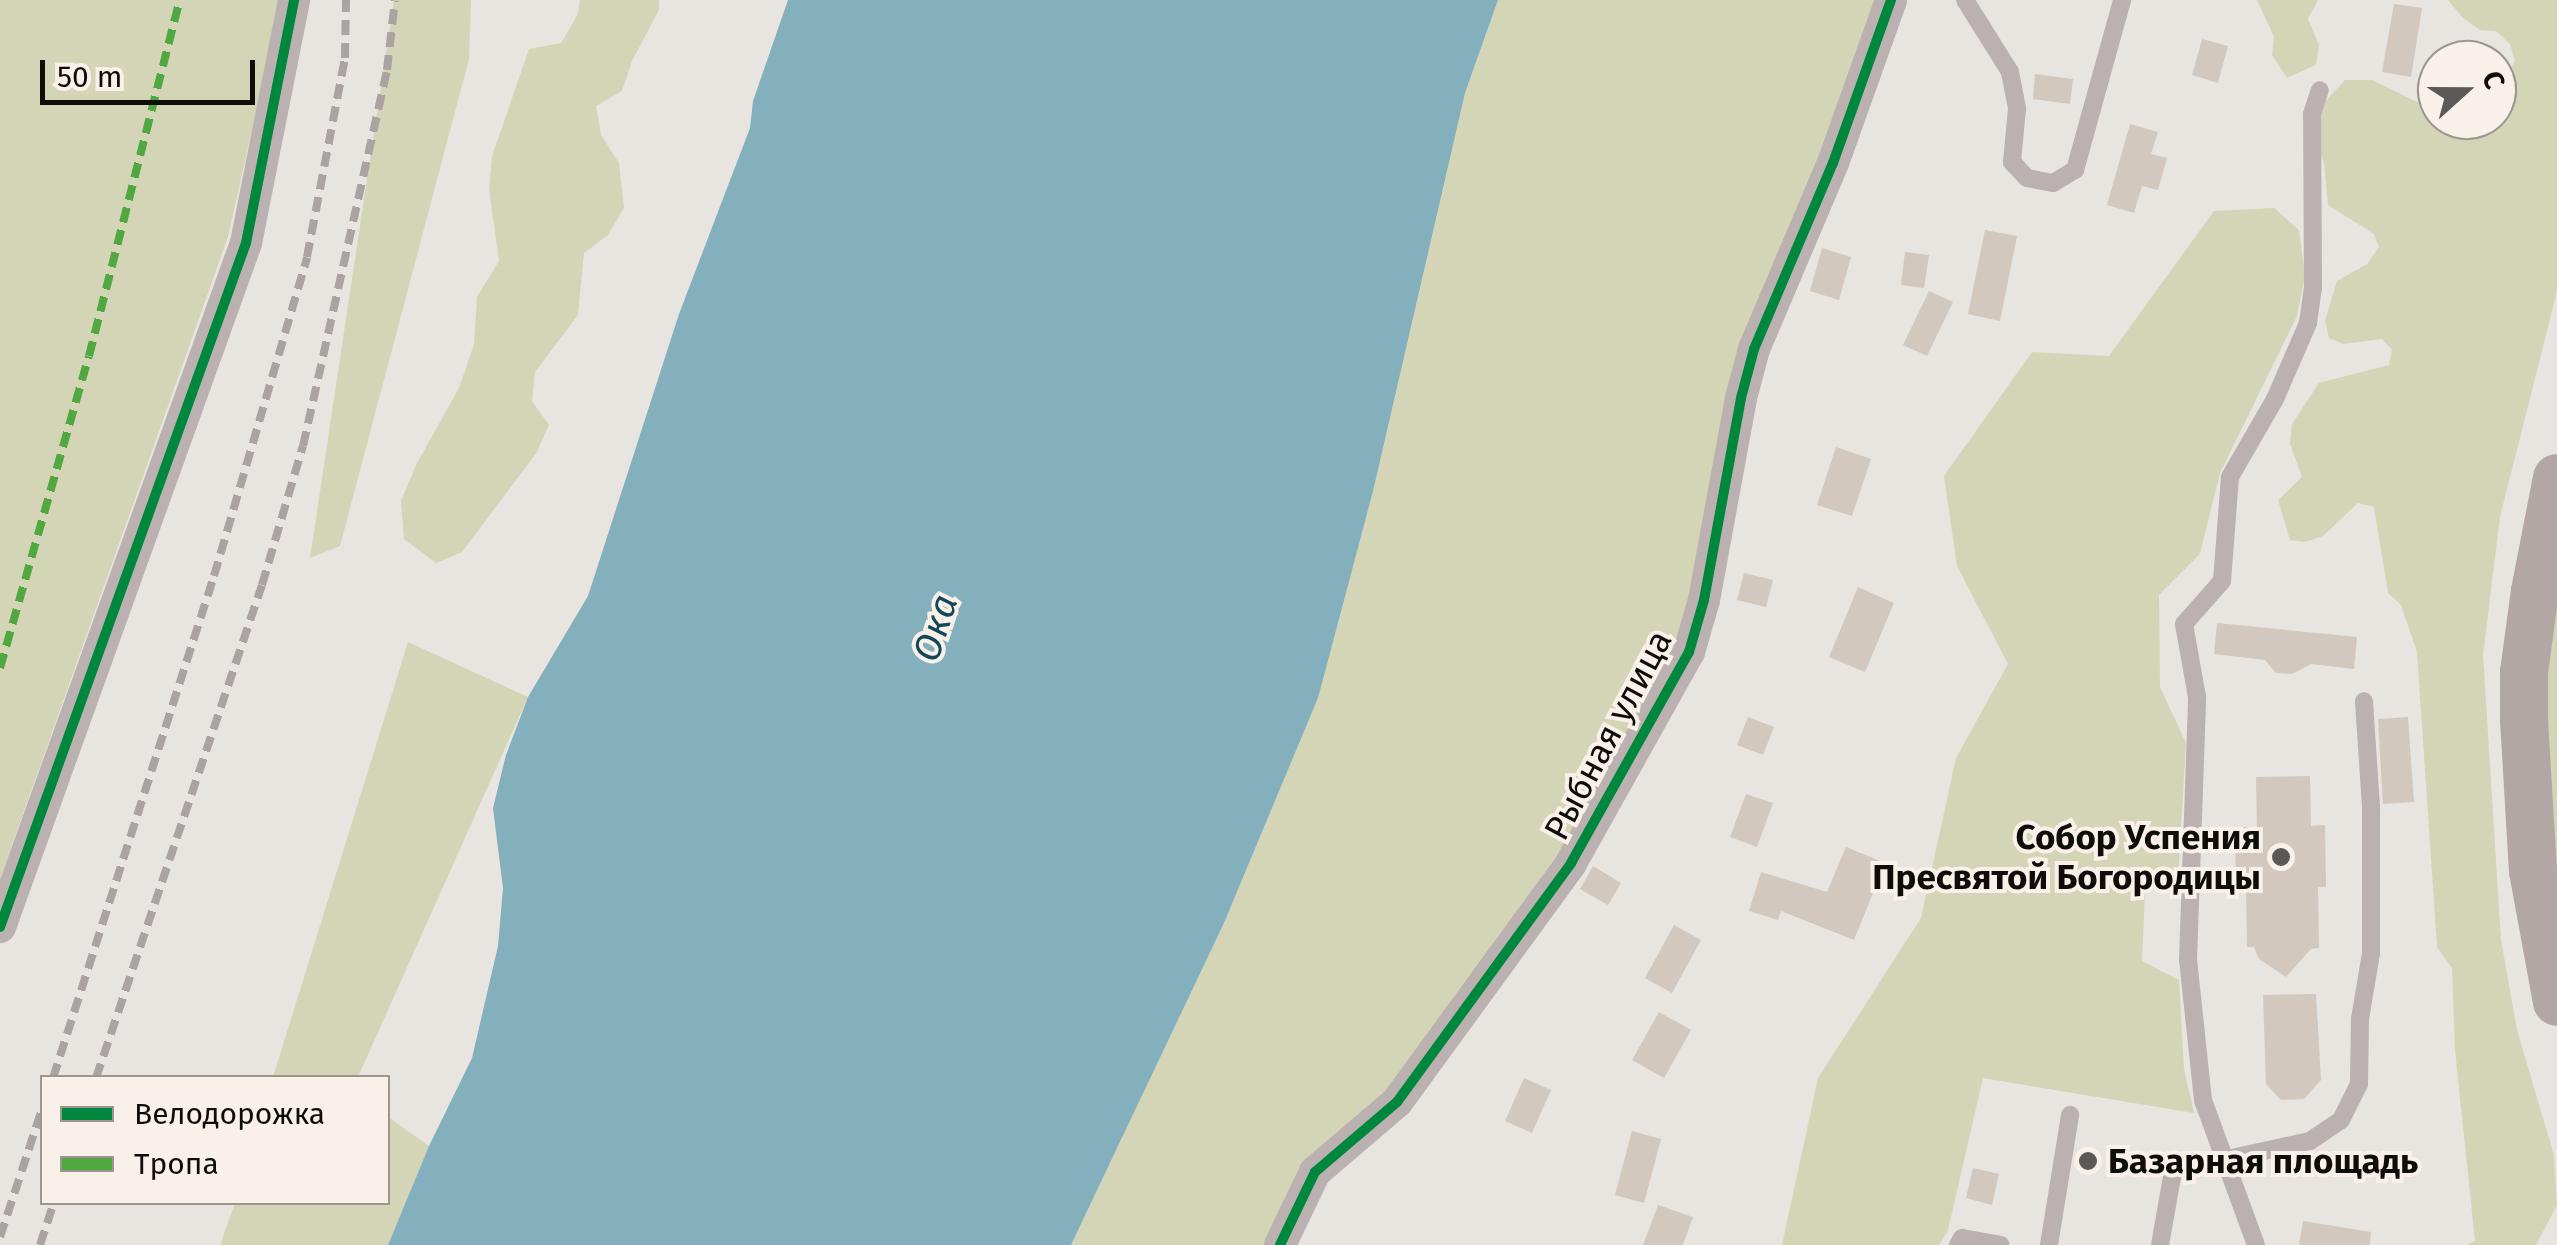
<!DOCTYPE html>
<html>
<head>
<meta charset="utf-8">
<style>
  body { margin:0 }
  #map { position:relative; width:2557px; height:1245px; overflow:hidden; background:#e8e4e0; font-family:"Fira Sans",sans-serif }
  div>[style] { position:absolute }
  .green>* { inset:0; background:#d4d5b7 }
  .water>* { inset:0; background:#84afbc }
  .building>* { inset:0; background:#d2c8be }
  .lane>* { height:18px; margin:-9px; padding:0 9px; transform-origin:9px; border-radius:9px; background:#bab1b0 }
  .street>* { height:32px; margin:-16px; padding:0 16px; transform-origin:16px; border-radius:16px; background:#bab1b0 }
  .secondary>* { height:48px; margin:-24px; padding:0 24px; transform-origin:24px; border-radius:24px; background:#b2a7a5 }
  .rail>* { height:8px; margin-top:-4px; transform-origin:0; background:repeating-linear-gradient(90deg,#aaa3a2 0 15px,transparent 0 23px) }
  .quiet>* { height:8px; margin-top:-4px; transform-origin:0; background:repeating-linear-gradient(90deg,#51a841 0 15px,transparent 0 23px) }
  .cycleway>* { height:10px; margin:-5px; padding:0 5px; transform-origin:5px; border-radius:5px; background:#00873e }
  .dots>* { width:28px; height:28px; translate:-50% -50%; box-sizing:border-box; border:5px solid #f9f1e9; border-radius:50% }
  span { translate:-50% -50%; white-space:nowrap; text-align:center; line-height:1.15; -webkit-text-stroke:8px #f9f1e9; paint-order:stroke }
  .street-label { font-size:35px; color:#0f0d0a }
  .poi-label { font-size:35px; color:#0f0d0a; font-weight:700 }
  .right { translate:-100% -50%; text-align:right }
  .left { translate:0 -50%; text-align:left }
  .water-label { font-size:38px; color:#104858; font-style:italic }
  .legend { position:absolute; left:40px; top:1075px; width:350px; height:130px; box-sizing:border-box; background:#f9f1e9; border:2px solid #9b9690; margin:0; padding:12px 18px; list-style:none; font-size:30px; color:#0f0d0a }
  .legend li { display:flex; align-items:center; gap:20px; height:50px }
  .legend b { width:50px; border:2px solid #9b9690 }
  .north { position:absolute; left:2417px; top:40px; width:100px; height:100px; box-sizing:border-box; background:#f9f1e9; border:2px solid #9b9690; border-radius:50%; rotate:69deg; font-size:28px; font-weight:700; line-height:40px; text-align:center; color:#0f0d0a }
  .north::after { content:''; display:block; margin:auto; width:35px; height:45px; background:#5b5855; clip-path:polygon(50% 0,100% 100%,50% 72%,0 100%) }
  .scale { position:absolute; left:40px; top:60px; width:215px; height:45px; box-sizing:border-box; border:5px solid #0f0d0a; border-top:0; padding-left:12px; font-size:30px; line-height:35px; white-space:nowrap; color:#0f0d0a; -webkit-text-stroke:8px #f9f1e9; paint-order:stroke }
</style>
</head>
<body>
<div id="map">
  <div class="green">
    <div style="clip-path:polygon(0 0,281px 0,228px 237px,0 879px)"></div>
    <div style="clip-path:polygon(394px 0,471px 0,469px 59px,340px 546px,310px 558px)"></div>
    <div style="clip-path:polygon(580px 0,659px 0,659px 10px,632px 61px,622px 91px,596px 106px,601px 135px,619px 163px,624px 208px,608px 235px,584px 253px,578px 315px,535px 372px,532px 401px,549px 425px,537px 452px,462px 552px,436px 563px,404px 539px,401px 501px,416px 465px,459px 388px,474px 344px,477px 297px,499px 261px,489px 189px,492px 156px,529px 49px,561px 43px,578px 14px)"></div>
    <div style="clip-path:polygon(1498px 0,1899px 0,1765px 344px,1698px 656px,1345px 1153px,1291px 1245px,1071px 1245px,1224px 923px,1318px 698px,1465px 93px)"></div>
    <div style="clip-path:polygon(2257px 0,2318px 0,2308px 19px,2319px 45px,2316px 65px,2287px 78px,2272px 55px,2274px 37px)"></div>
    <div style="clip-path:polygon(2448px 0,2557px 0,2557px 291px,2500px 517px,2483px 655px,2501px 940px,2517px 1030px,2554px 1155px,2557px 1205px,2536px 1245px,2466px 1245px,2475px 1241px,2455px 1050px,2452px 968px,2437px 947px,2417px 652px,2401px 605px,2388px 593px,2374px 507px,2358px 503px,2323px 536px,2305px 542px,2290px 540px,2278px 500px,2302px 477px,2290px 444px,2292px 424px,2319px 383px,2389px 365px,2392px 350px,2382px 339px,2343px 344px,2329px 338px,2325px 321px,2337px 281px,2367px 264px,2379px 247px,2374px 234px,2328px 205px,2324px 163px,2313px 133px,2322px 105px,2345px 80px,2372px 80px,2421px 104px,2444px 125px,2462px 129px,2477px 120px,2497px 120px,2497px 94px,2515px 61px,2510px 44px,2496px 31px,2480px 30px,2463px 18px)"></div>
    <div style="clip-path:polygon(2274px 208px,2299px 230px,2305px 276px,2297px 316px,2220px 473px,2200px 554px,2159px 595px,2160px 687px,2186px 743px,2178px 879px,2145px 894px,2142px 961px,2179px 980px,2184px 1069px,2194px 1113px,1983px 1078px,1948px 1230px,1939px 1245px,1782px 1245px,1818px 1078px,1921px 918px,1956px 758px,2008px 664px,1957px 566px,1944px 476px,2032px 352px,2109px 356px,2214px 211px)"></div>
    <div style="clip-path:polygon(2557px 544px,2557px 917px,2540px 660px)"></div>
    <div style="clip-path:polygon(408px 642px,528px 697px,358px 1077px,273px 1077px)"></div>
    <div style="clip-path:polygon(388px 1117px,429px 1146px,388px 1245px,220px 1245px,235px 1203px,388px 1202px)"></div>
  </div>
  <div class="water">
    <div style="clip-path:polygon(788px 0,1498px 0,1465px 93px,1373px 491px,1318px 698px,1224px 923px,1071px 1245px,388px 1245px,429px 1146px,472px 1058px,498px 946px,503px 888px,493px 808px,506px 755px,528px 697px,588px 596px,679px 314px,750px 128px,753px 101px)"></div>
  </div>
  <div class="building">
    <div style="clip-path:polygon(2394px 4px,2422px 8px,2411px 77px,2382px 72px)"></div>
    <div style="clip-path:polygon(2202px 39px,2228px 46px,2218px 83px,2192px 75px)"></div>
    <div style="clip-path:polygon(2035px 74px,2073px 79px,2070px 104px,2033px 99px)"></div>
    <div style="clip-path:polygon(2130px 124px,2158px 132px,2151px 154px,2167px 158px,2158px 190px,2142px 186px,2134px 213px,2107px 205px)"></div>
    <div style="clip-path:polygon(1985px 230px,2017px 236px,2000px 321px,1968px 314px)"></div>
    <div style="clip-path:polygon(1822px 248px,1851px 257px,1839px 300px,1810px 291px)"></div>
    <div style="clip-path:polygon(1905px 252px,1929px 255px,1924px 288px,1901px 285px)"></div>
    <div style="clip-path:polygon(1929px 291px,1953px 302px,1927px 356px,1903px 345px)"></div>
    <div style="clip-path:polygon(1836px 447px,1871px 459px,1852px 516px,1817px 505px)"></div>
    <div style="clip-path:polygon(1744px 573px,1773px 580px,1766px 607px,1737px 600px)"></div>
    <div style="clip-path:polygon(1858px 587px,1894px 603px,1865px 672px,1829px 657px)"></div>
    <div style="clip-path:polygon(2217px 623px,2357px 637px,2354px 669px,2311px 664px,2292px 674px,2276px 673px,2265px 660px,2214px 654px)"></div>
    <div style="clip-path:polygon(1748px 717px,1774px 727px,1763px 755px,1737px 745px)"></div>
    <div style="clip-path:polygon(2408px 717px,2414px 802px,2383px 804px,2378px 719px)"></div>
    <div style="clip-path:polygon(2310px 776px,2311px 826px,2325px 825px,2326px 887px,2318px 887px,2319px 948px,2311px 949px,2286px 977px,2259px 959px,2254px 947px,2247px 947px,2246px 888px,2236px 888px,2235px 827px,2257px 827px,2256px 777px)"></div>
    <div style="clip-path:polygon(1746px 794px,1773px 803px,1757px 847px,1730px 837px)"></div>
    <div style="clip-path:polygon(1846px 847px,1885px 863px,1854px 940px,1781px 911px,1778px 920px,1749px 911px,1761px 872px,1827px 892px)"></div>
    <div style="clip-path:polygon(1593px 866px,1621px 883px,1608px 905px,1580px 889px)"></div>
    <div style="clip-path:polygon(1674px 925px,1701px 940px,1672px 993px,1645px 978px)"></div>
    <div style="clip-path:polygon(2316px 994px,2321px 1080px,2304px 1099px,2281px 1100px,2266px 1084px,2263px 995px)"></div>
    <div style="clip-path:polygon(1659px 1012px,1691px 1030px,1664px 1078px,1632px 1060px)"></div>
    <div style="clip-path:polygon(1524px 1078px,1551px 1090px,1532px 1133px,1505px 1121px)"></div>
    <div style="clip-path:polygon(1632px 1131px,1661px 1139px,1644px 1203px,1615px 1195px)"></div>
    <div style="clip-path:polygon(1973px 1168px,1999px 1174px,1992px 1205px,1966px 1198px)"></div>
    <div style="clip-path:polygon(1658px 1205px,1693px 1217px,1683px 1245px,1643px 1245px)"></div>
    <div style="clip-path:polygon(2303px 1221px,2371px 1232px,2370px 1245px,2299px 1245px)"></div>
  </div>
  <div class="lane">
    <div style="left:1965px;top:0;width:85px;rotate:58deg"></div>
    <div style="left:2010px;top:72px;width:38px;rotate:79deg"></div>
    <div style="left:2017px;top:109px;width:53px;rotate:95.4deg"></div>
    <div style="left:2012px;top:162px;width:22px;rotate:47deg"></div>
    <div style="left:2027px;top:178px;width:26px;rotate:11deg"></div>
    <div style="left:2053px;top:183px;width:26px;rotate:-31deg"></div>
    <div style="left:2075px;top:170px;width:176px;rotate:-74.5deg"></div>
    <div style="left:1958px;top:1245px;width:8px;rotate:-60deg"></div>
    <div style="left:1962px;top:1238px;width:39px;rotate:10deg"></div>
    <div style="left:2049px;top:1245px;width:132px;rotate:-80.8deg"></div>
    <div style="left:2160px;top:1245px;width:75px;rotate:-80deg"></div>
    <div style="left:2173px;top:1171px;width:140px;rotate:-12.4deg"></div>
    <div style="left:2310px;top:1141px;width:37px;rotate:-34deg"></div>
    <div style="left:2341px;top:1120px;width:40px;rotate:-63.4deg"></div>
    <div style="left:2359px;top:1084px;width:65px;rotate:-89.1deg"></div>
    <div style="left:2360px;top:1019px;width:67px;rotate:-80.5deg"></div>
    <div style="left:2371px;top:953px;width:146px;rotate:-90deg"></div>
    <div style="left:2371px;top:807px;width:106px;rotate:-93.8deg"></div>
    <div style="left:2256px;top:1245px;width:154px;rotate:-110.1deg"></div>
    <div style="left:2203px;top:1100px;width:141px;rotate:-96.1deg"></div>
    <div style="left:2188px;top:960px;width:263px;rotate:-88deg"></div>
    <div style="left:2197px;top:697px;width:74px;rotate:-100.1deg"></div>
    <div style="left:2184px;top:624px;width:57px;rotate:-48.5deg"></div>
    <div style="left:2222px;top:581px;width:104px;rotate:-85.6deg"></div>
    <div style="left:2230px;top:477px;width:90px;rotate:-60deg"></div>
    <div style="left:2275px;top:399px;width:83px;rotate:-66.5deg"></div>
    <div style="left:2308px;top:323px;width:34px;rotate:-82deg"></div>
    <div style="left:2313px;top:289px;width:175px;rotate:-90.3deg"></div>
    <div style="left:2312px;top:114px;width:25px;rotate:-72deg"></div>
  </div>
  <div class="street">
    <div style="left:0;top:927px;width:727px;rotate:-70.22deg"></div>
    <div style="left:246px;top:243px;width:248px;rotate:-78.8deg"></div>
    <div style="left:1280px;top:1245px;width:81px;rotate:-64.4deg"></div>
    <div style="left:1315px;top:1172px;width:108px;rotate:-40.5deg"></div>
    <div style="left:1397px;top:1102px;width:296px;rotate:-53.9deg"></div>
    <div style="left:1571px;top:863px;width:242px;rotate:-60.8deg"></div>
    <div style="left:1689px;top:652px;width:54px;rotate:-73.9deg"></div>
    <div style="left:1704px;top:600px;width:205px;rotate:-79.6deg"></div>
    <div style="left:1741px;top:398px;width:51px;rotate:-75.1deg"></div>
    <div style="left:1754px;top:349px;width:202px;rotate:-67deg"></div>
    <div style="left:1833px;top:163px;width:173px;rotate:-70.4deg"></div>
  </div>
  <div class="secondary">
    <div style="left:2557px;top:478px;width:115px;rotate:101deg"></div>
    <div style="left:2535px;top:591px;width:82px;rotate:97.7deg"></div>
    <div style="left:2524px;top:672px;width:48px;rotate:90deg"></div>
    <div style="left:2524px;top:720px;width:151px;rotate:86.6deg"></div>
    <div style="left:2533px;top:871px;width:133px;rotate:79.6deg"></div>
  </div>
  <div class="rail">
    <div style="left:53px;top:1078px;width:527px;rotate:-72.22deg"></div>
    <div style="left:214px;top:576px;width:332px;rotate:-73.7deg"></div>
    <div style="left:307px;top:257px;width:203px;rotate:-79.2deg"></div>
    <div style="left:345px;top:58px;width:58px;rotate:-89deg"></div>
    <div style="left:96px;top:1078px;width:520px;rotate:-71.39deg"></div>
    <div style="left:262px;top:585px;width:145px;rotate:-73.6deg"></div>
    <div style="left:303px;top:446px;width:385px;rotate:-77.4deg"></div>
    <div style="left:387px;top:70px;width:70px;rotate:-83.5deg"></div>
    <div style="left:0;top:1237px;width:135px;rotate:-71.8deg"></div>
    <div style="left:40px;top:1245px;width:45px;rotate:-72deg"></div>
  </div>
  <div class="quiet">
    <div style="left:0;top:668px;width:324px;rotate:-74.1deg"></div>
    <div style="left:89px;top:356px;width:367px;rotate:-75.7deg"></div>
  </div>
  <div class="cycleway">
    <div style="left:0;top:927px;width:727px;rotate:-70.22deg"></div>
    <div style="left:246px;top:243px;width:248px;rotate:-78.8deg"></div>
    <div style="left:1280px;top:1245px;width:81px;rotate:-64.4deg"></div>
    <div style="left:1315px;top:1172px;width:108px;rotate:-40.5deg"></div>
    <div style="left:1397px;top:1102px;width:296px;rotate:-53.9deg"></div>
    <div style="left:1571px;top:863px;width:242px;rotate:-60.8deg"></div>
    <div style="left:1689px;top:652px;width:54px;rotate:-73.9deg"></div>
    <div style="left:1704px;top:600px;width:205px;rotate:-79.6deg"></div>
    <div style="left:1741px;top:398px;width:51px;rotate:-75.1deg"></div>
    <div style="left:1754px;top:349px;width:202px;rotate:-67deg"></div>
    <div style="left:1833px;top:163px;width:173px;rotate:-70.4deg"></div>
  </div>
  <div class="dots">
    <div style="left:2281px;top:857px;background:#5b5855"></div>
    <div style="left:2088px;top:1161px;background:#5b5855"></div>
  </div>
  <div class="street-label">
    <span style="left:1608px;top:735px;rotate:-62deg">Рыбная улица</span>
  </div>
  <div class="poi-label">
    <span class="right" style="left:2261px;top:857px">Собор Успения<br>Пресвятой Богородицы</span>
    <span class="left" style="left:2108px;top:1161px">Базарная площадь</span>
  </div>
  <div class="water-label">
    <span style="left:936px;top:628px;rotate:-72deg">Ока</span>
  </div>
  <ul class="legend">
  <li><b style="height:12px;background:#00873e"></b>Велодорожка</li>
  <li><b style="height:12px;background:#51a841"></b>Тропа</li>
  </ul>
  <div class="north">С</div>
  <div class="scale">50 m</div>
</div>
</body>
</html>
